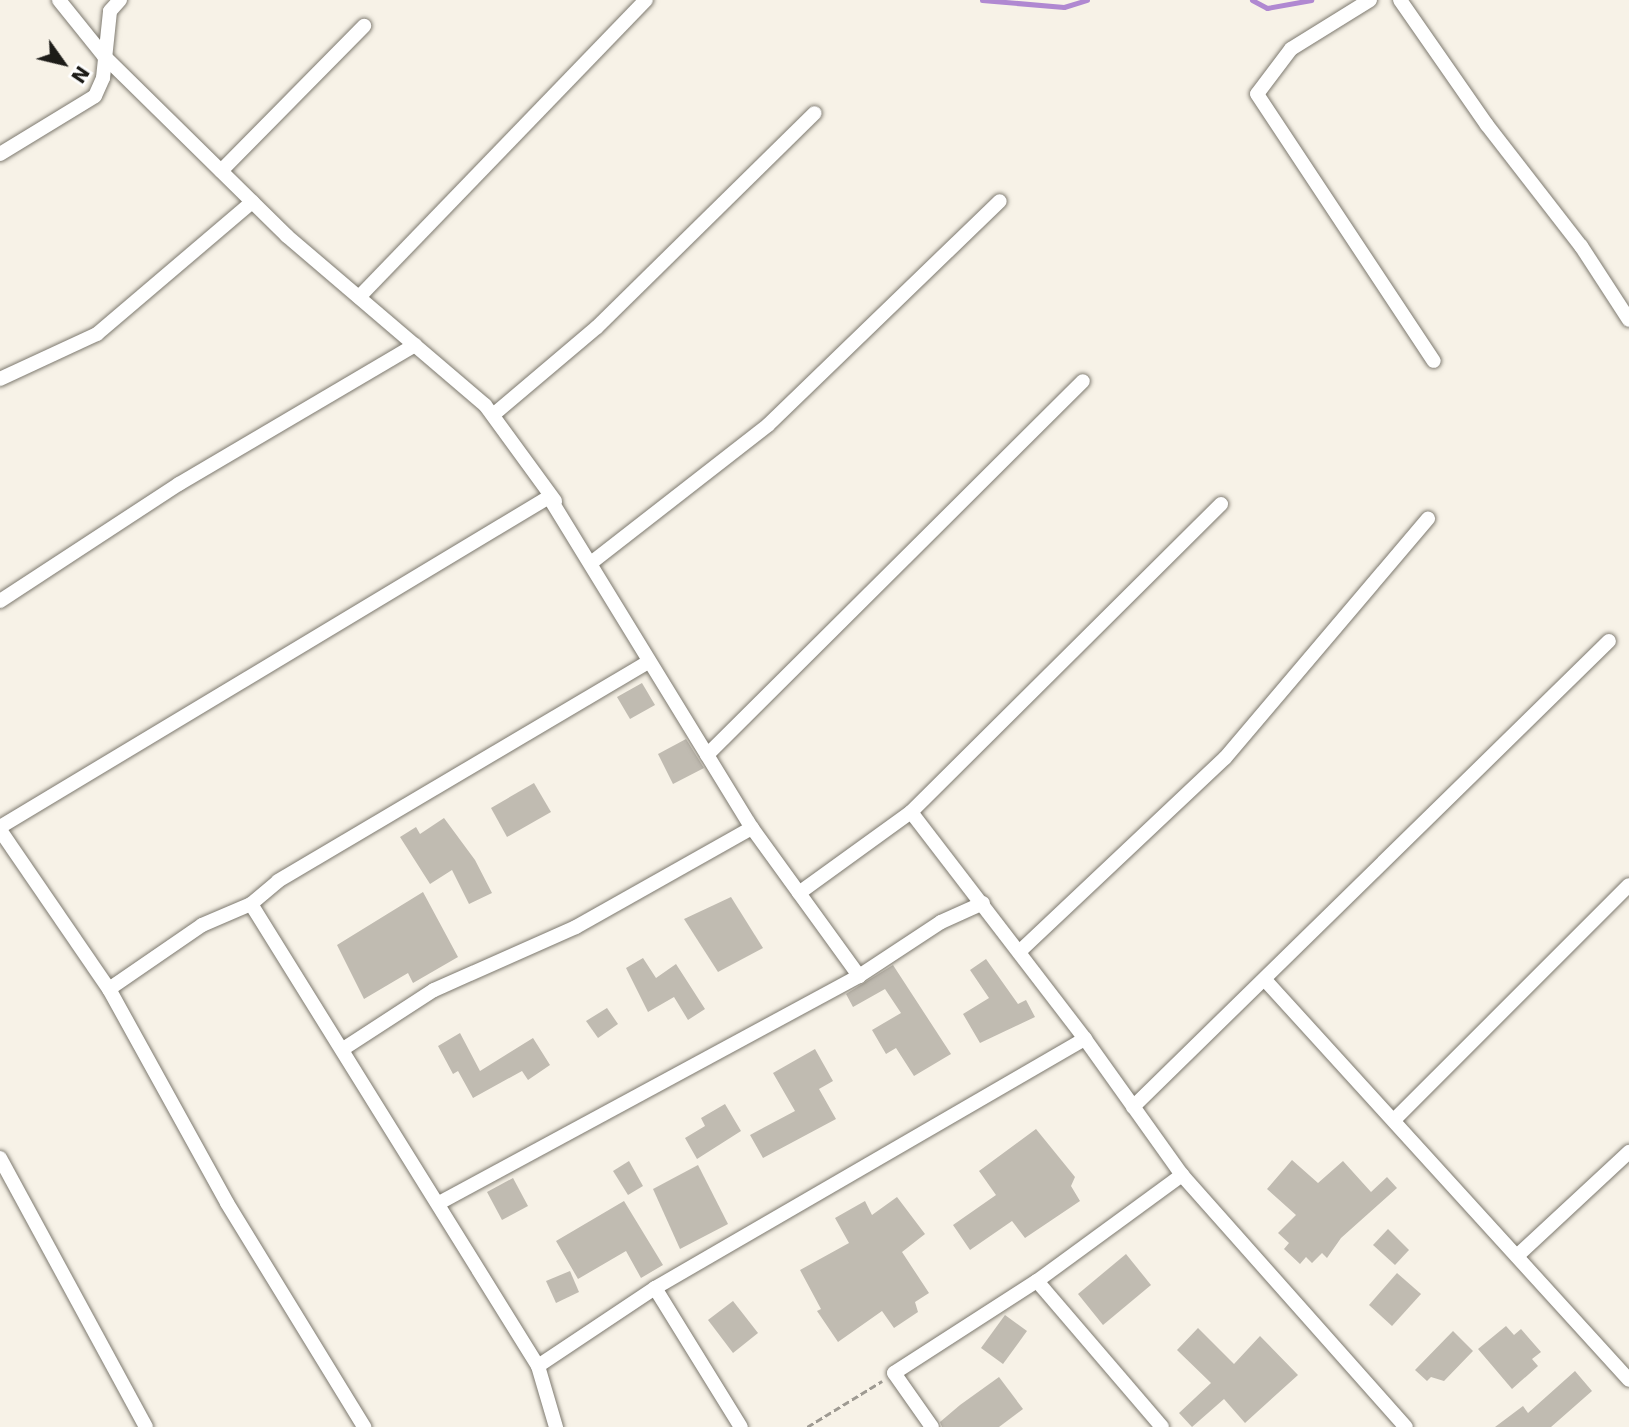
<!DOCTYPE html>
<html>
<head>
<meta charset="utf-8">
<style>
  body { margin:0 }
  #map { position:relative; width:1629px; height:1427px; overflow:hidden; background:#f7f2e7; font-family:"DejaVu Sans",sans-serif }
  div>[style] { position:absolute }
  .stream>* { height:5px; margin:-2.5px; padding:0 2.5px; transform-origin:2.5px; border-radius:2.5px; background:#b088d1 }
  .building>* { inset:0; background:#c0bbb1 }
  .path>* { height:2.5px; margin-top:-1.25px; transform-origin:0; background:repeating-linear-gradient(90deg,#9e9a92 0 7px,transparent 0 10.5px) }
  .roads { filter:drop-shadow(0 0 2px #7d796f) drop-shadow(0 0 2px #7d796f) }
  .minor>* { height:14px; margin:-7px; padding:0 7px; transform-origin:7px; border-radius:7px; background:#fff }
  span { translate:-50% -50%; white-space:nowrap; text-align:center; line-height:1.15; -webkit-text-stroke:6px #fff; paint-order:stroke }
  .north { position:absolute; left:28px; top:28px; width:70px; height:70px; -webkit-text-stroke:5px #fff; paint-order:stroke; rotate:124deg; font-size:19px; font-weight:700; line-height:28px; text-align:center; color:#1d1c18 }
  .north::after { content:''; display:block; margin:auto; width:24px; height:32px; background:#1d1c18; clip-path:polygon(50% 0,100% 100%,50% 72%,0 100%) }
</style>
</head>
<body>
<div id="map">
  <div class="stream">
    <div style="left:982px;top:0;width:82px;rotate:4.9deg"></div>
    <div style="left:1064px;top:7px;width:24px;rotate:-17deg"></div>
    <div style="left:1252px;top:0;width:17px;rotate:28deg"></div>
    <div style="left:1267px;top:8px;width:45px;rotate:-10.3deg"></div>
  </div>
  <div class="building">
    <div style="clip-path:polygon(642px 683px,655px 705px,630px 719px,617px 697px)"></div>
    <div style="clip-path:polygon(686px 739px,704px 768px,673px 784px,658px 754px)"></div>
    <div style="clip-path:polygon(534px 783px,551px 812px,507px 837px,491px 808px)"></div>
    <div style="clip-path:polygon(444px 818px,475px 860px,492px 893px,469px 904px,452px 870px,430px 884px,400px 837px,416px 827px,420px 834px)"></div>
    <div style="clip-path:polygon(423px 892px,458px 957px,413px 983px,408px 973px,364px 999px,337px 945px)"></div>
    <div style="clip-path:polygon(731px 897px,763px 948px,718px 972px,684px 919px)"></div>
    <div style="clip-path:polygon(643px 958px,656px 978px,676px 964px,705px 1009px,688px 1020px,674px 997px,648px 1012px,626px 968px)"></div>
    <div style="clip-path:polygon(986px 959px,1018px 1004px,1026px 1000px,1035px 1017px,980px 1043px,963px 1014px,989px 998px,970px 970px)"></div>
    <div style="clip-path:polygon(893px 965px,951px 1054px,914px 1076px,896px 1048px,886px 1054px,872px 1030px,901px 1013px,885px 989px,853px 1007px,846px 994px)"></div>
    <div style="clip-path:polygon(607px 1008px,618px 1024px,598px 1038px,586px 1021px)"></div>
    <div style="clip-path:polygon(460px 1033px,480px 1071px,533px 1038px,550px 1065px,528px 1080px,522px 1071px,473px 1098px,458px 1071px,453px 1074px,438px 1046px)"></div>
    <div style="clip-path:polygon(815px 1049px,833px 1081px,819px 1089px,836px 1119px,763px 1158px,750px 1135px,795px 1111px,773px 1073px)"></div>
    <div style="clip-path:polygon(725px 1104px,741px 1131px,697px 1159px,685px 1138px,705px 1126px,701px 1118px)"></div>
    <div style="clip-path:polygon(1036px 1129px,1075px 1177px,1071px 1186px,1080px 1201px,1025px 1238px,1012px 1221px,970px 1250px,953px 1225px,996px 1195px,979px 1171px)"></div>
    <div style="clip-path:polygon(1292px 1160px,1318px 1183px,1343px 1161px,1371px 1192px,1387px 1177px,1397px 1188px,1341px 1238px,1327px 1258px,1322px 1253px,1312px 1263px,1306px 1257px,1300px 1264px,1284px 1249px,1289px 1243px,1278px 1233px,1296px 1215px,1267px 1189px)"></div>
    <div style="clip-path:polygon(629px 1161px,643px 1186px,628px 1195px,613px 1171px)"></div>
    <div style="clip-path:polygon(698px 1165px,728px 1224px,680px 1249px,653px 1189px)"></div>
    <div style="clip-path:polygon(513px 1178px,528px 1206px,502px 1220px,487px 1192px)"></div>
    <div style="clip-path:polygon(897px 1197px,925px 1234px,902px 1252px,929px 1293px,915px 1302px,918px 1312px,894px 1328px,882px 1311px,838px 1342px,817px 1311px,821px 1309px,800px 1270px,849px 1243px,835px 1218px,865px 1201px,872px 1215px)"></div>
    <div style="clip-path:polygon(624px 1201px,663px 1265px,641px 1278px,626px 1251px,578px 1279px,556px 1241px)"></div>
    <div style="clip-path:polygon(1388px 1229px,1409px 1250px,1395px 1265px,1373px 1245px)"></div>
    <div style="clip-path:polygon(1126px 1254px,1151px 1285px,1103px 1325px,1078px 1294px)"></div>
    <div style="clip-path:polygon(570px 1271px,579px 1292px,556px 1303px,546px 1281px)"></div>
    <div style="clip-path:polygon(1397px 1273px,1421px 1294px,1392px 1326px,1369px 1305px)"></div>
    <div style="clip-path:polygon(733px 1301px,758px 1333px,733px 1353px,708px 1320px)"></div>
    <div style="clip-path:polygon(1005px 1315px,1027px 1331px,1003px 1364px,981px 1348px)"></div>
    <div style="clip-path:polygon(1506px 1326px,1514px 1335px,1521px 1329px,1541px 1352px,1532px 1359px,1538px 1366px,1512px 1389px,1478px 1349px)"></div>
    <div style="clip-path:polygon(1198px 1328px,1234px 1364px,1260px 1336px,1298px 1375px,1245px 1423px,1224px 1399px,1192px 1427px,1179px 1413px,1211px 1383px,1177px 1350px)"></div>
    <div style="clip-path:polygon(1453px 1331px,1473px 1351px,1444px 1381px,1431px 1377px,1427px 1381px,1415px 1370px)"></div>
    <div style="clip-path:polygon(1575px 1371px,1592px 1391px,1551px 1427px,1495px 1427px,1523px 1406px,1528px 1413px)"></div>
    <div style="clip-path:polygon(999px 1377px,1023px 1409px,999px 1427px,942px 1427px,940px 1422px,960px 1405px)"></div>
  </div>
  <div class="path">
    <div style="left:807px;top:1427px;width:88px;rotate:-31.5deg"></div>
  </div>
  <div class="roads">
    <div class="minor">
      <div style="left:59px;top:0;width:72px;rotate:51.2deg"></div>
      <div style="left:104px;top:56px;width:257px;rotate:44.5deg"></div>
      <div style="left:287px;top:236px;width:260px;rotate:40.5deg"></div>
      <div style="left:485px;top:405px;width:119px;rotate:53.9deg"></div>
      <div style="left:1370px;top:0;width:93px;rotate:148.2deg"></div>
      <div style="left:1291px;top:49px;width:56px;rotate:127.1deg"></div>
      <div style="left:1257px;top:94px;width:320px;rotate:56.5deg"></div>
      <div style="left:1400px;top:0;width:152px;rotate:55.2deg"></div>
      <div style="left:1487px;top:125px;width:153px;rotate:52.2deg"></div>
      <div style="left:1581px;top:246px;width:88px;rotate:57deg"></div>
      <div style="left:0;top:154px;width:111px;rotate:-31.4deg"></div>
      <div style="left:95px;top:96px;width:20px;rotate:-66deg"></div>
      <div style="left:103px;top:78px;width:67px;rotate:-84deg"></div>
      <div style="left:110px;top:11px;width:15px;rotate:-48deg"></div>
      <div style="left:221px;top:171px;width:204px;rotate:-45.4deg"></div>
      <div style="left:359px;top:297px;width:413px;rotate:-46deg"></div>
      <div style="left:0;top:379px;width:107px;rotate:-24.9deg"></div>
      <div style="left:97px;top:334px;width:204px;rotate:-40.4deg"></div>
      <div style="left:493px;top:415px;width:136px;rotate:-40.2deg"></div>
      <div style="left:597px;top:327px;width:305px;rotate:-44.5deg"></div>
      <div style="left:591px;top:563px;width:224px;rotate:-37.9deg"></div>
      <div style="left:768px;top:425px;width:322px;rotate:-44deg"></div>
      <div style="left:0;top:601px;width:214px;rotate:-33.2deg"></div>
      <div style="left:179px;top:484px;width:274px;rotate:-30.5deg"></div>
      <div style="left:707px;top:755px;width:530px;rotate:-44.85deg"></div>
      <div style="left:911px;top:812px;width:286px;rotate:52.5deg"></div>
      <div style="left:1085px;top:1039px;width:167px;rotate:54.5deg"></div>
      <div style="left:1182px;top:1175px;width:337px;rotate:48.4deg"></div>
      <div style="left:0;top:827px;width:641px;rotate:-31.01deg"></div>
      <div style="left:549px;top:497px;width:388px;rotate:58.5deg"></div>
      <div style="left:752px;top:828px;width:183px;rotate:54.1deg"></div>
      <div style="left:0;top:830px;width:193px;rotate:55.6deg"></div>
      <div style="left:109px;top:989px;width:244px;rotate:61.1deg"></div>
      <div style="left:227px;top:1203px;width:263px;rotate:58.5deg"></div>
      <div style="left:799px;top:893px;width:138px;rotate:-35.9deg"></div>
      <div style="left:911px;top:812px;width:437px;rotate:-44.8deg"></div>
      <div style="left:251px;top:904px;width:544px;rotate:58.15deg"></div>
      <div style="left:538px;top:1366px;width:64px;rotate:73.6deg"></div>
      <div style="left:1019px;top:952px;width:283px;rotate:-43.3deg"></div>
      <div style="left:1225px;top:758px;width:314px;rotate:-49.7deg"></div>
      <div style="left:1266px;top:981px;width:539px;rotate:47.7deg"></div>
      <div style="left:109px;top:989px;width:113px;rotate:-34.5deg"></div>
      <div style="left:202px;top:925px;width:53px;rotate:-23.2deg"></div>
      <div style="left:251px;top:904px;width:35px;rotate:-40deg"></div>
      <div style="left:278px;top:881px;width:430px;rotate:-30.6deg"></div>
      <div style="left:343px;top:1049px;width:108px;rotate:-33deg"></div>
      <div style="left:434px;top:990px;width:155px;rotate:-23.9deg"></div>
      <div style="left:576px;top:927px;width:202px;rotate:-29.4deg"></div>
      <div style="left:1133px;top:1107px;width:666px;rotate:-44.39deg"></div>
      <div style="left:1394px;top:1120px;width:332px;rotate:-45deg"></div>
      <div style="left:0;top:1158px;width:306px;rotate:61.5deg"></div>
      <div style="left:439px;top:1203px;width:477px;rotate:-28.4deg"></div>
      <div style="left:859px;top:976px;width:98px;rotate:-33.4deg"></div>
      <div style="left:941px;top:922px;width:46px;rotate:-24.3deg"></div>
      <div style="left:1517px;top:1256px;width:153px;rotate:-42.9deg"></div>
      <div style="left:1037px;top:1281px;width:192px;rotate:49.4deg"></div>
      <div style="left:655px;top:1288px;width:163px;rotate:58.3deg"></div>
      <div style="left:538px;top:1366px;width:141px;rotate:-33.7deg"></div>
      <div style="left:655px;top:1288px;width:497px;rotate:-30.1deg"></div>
      <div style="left:932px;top:1427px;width:66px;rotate:-125.1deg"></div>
      <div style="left:894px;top:1373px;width:170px;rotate:-32.8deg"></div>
      <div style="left:1037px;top:1281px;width:180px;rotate:-36.2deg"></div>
    </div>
  </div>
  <div class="north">N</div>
</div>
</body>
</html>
